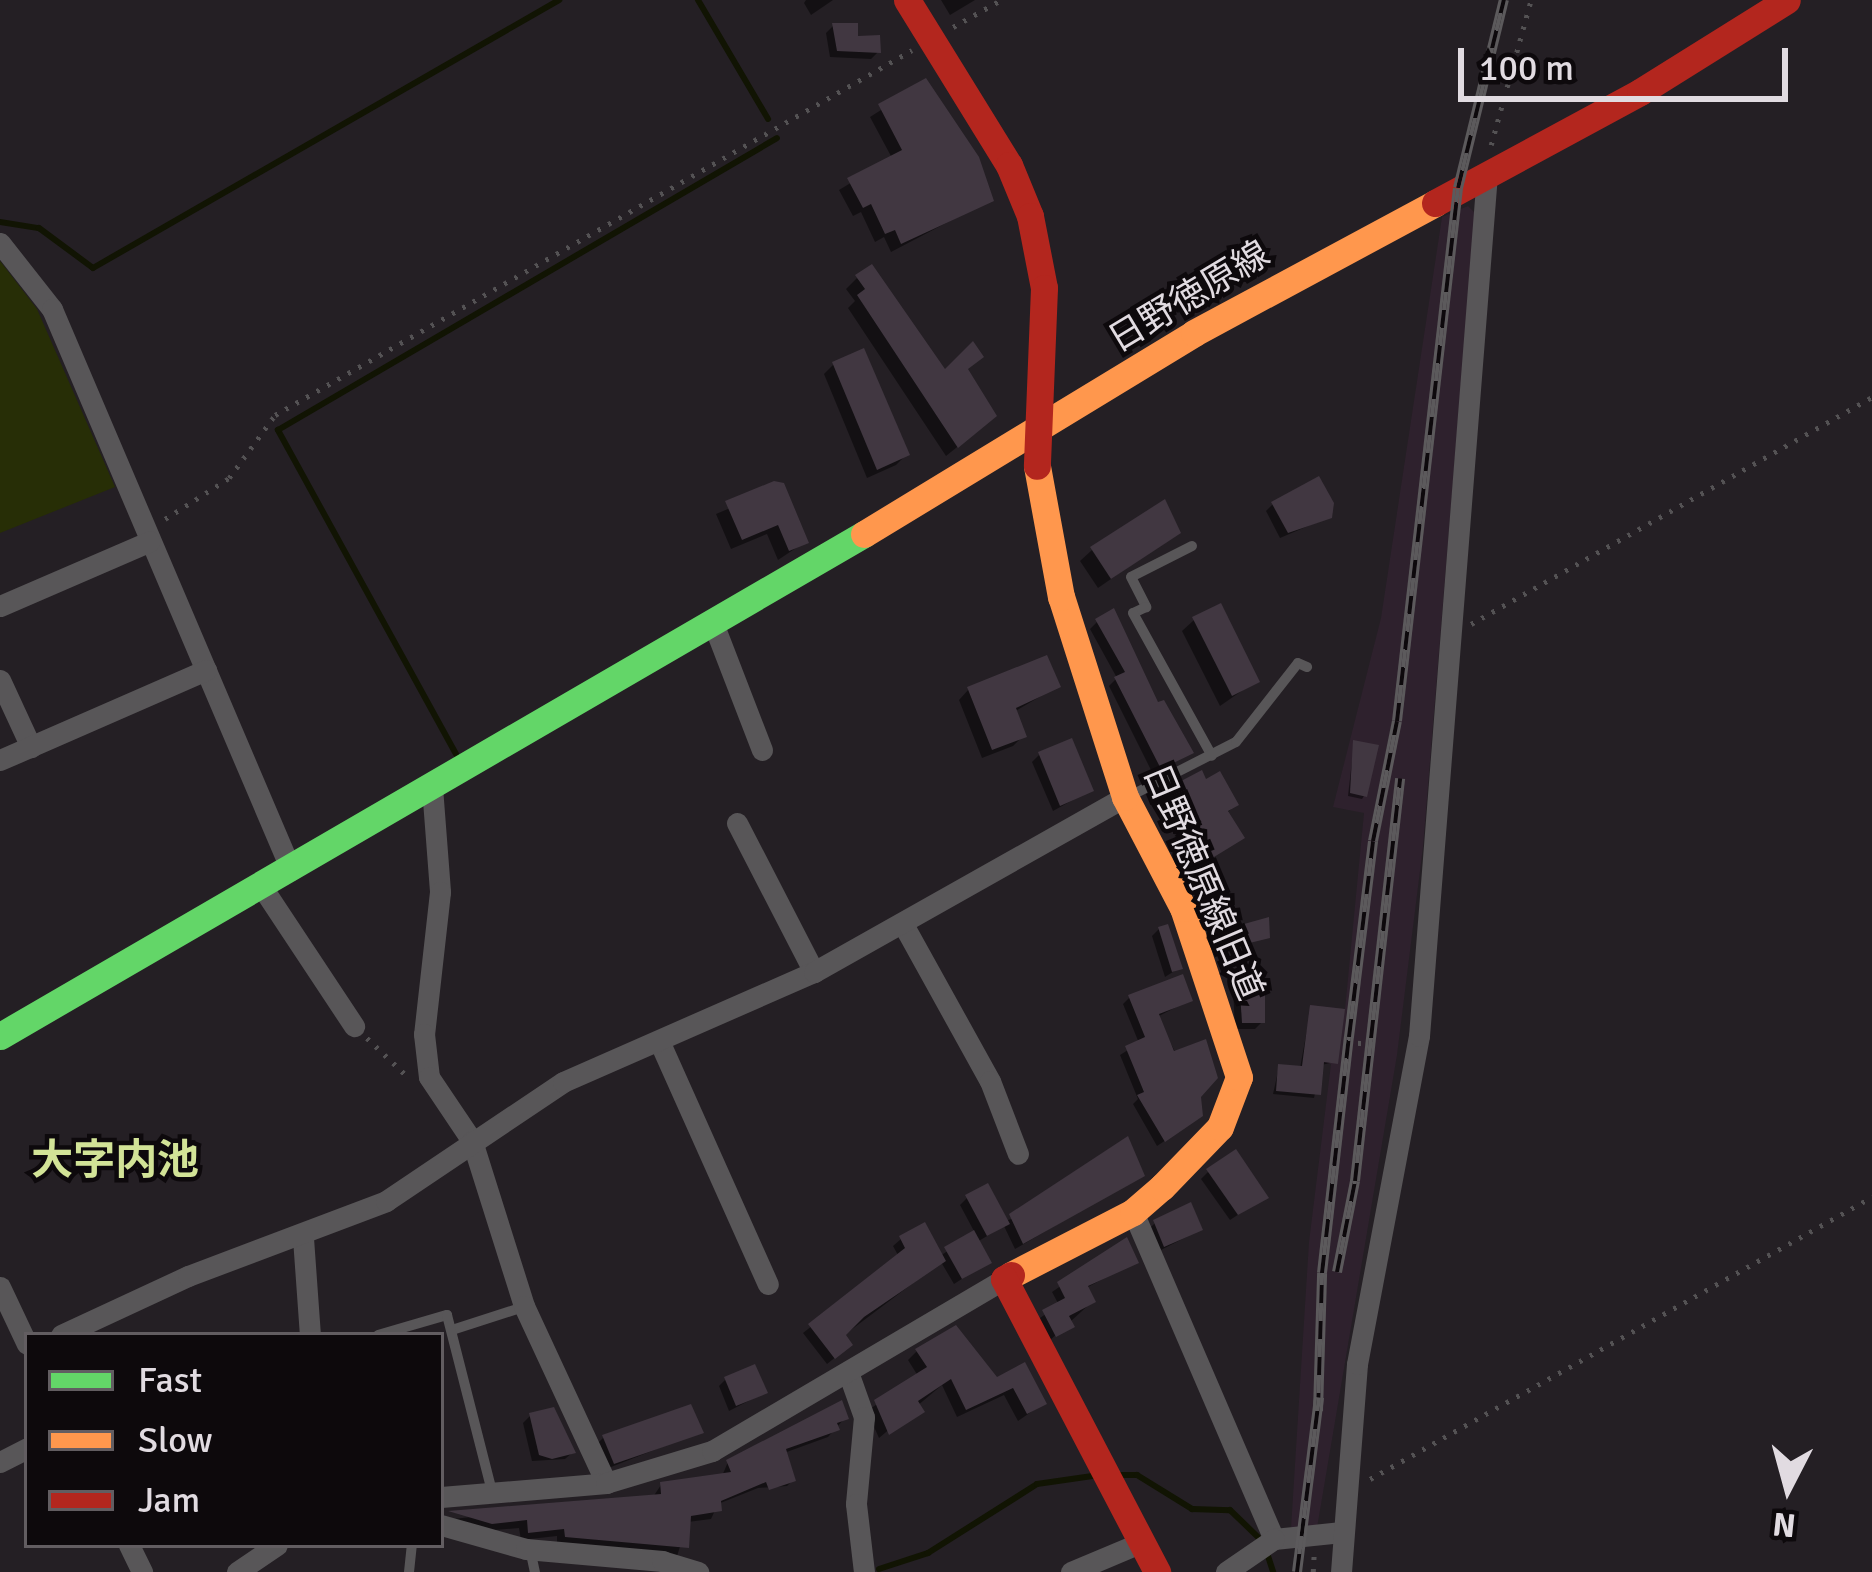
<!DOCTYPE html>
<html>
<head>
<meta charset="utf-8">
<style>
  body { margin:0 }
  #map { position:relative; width:1872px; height:1572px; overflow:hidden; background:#241f24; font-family:Signika,"Noto Sans JP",sans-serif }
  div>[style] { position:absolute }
  .built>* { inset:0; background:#2e212d }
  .green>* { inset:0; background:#272e06 }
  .shadow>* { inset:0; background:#0007 }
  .stream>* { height:6px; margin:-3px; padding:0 3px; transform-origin:3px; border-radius:3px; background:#111403 }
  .building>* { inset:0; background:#413741 }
  .path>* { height:4.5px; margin-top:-2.25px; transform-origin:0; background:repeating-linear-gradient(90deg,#545254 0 3px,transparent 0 12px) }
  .lane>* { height:10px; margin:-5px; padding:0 5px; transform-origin:5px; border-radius:5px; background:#585658 }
  .street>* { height:21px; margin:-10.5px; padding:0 10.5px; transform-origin:10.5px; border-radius:10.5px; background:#585658 }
  .fast>* { height:27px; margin:-13.5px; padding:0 13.5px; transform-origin:13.5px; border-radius:13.5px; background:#63d668 }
  .slow>* { height:27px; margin:-13.5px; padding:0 13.5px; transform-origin:13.5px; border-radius:13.5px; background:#ff974d }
  .jam>* { height:27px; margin:-13.5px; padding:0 13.5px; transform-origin:13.5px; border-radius:13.5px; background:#b3261e }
  .rail>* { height:10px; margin-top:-5px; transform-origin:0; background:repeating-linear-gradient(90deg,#0d090c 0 18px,#5c5a5c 0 36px); box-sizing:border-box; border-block:3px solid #5c5a5c }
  span { translate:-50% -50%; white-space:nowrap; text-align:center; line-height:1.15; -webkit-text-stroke:9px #0d090c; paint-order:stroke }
  .street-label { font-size:36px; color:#e1dbe1 }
  .quarter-label { font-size:42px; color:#d2e397; font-weight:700 }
  .legend { position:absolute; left:24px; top:1332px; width:420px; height:216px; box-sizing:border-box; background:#0d090c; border:3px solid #625d61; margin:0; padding:15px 21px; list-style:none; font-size:36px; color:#e1dbe1 }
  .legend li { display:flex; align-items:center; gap:24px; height:60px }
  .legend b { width:60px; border:3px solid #625d61 }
  .north { position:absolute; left:1728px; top:1428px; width:120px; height:120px; -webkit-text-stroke:9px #0d090c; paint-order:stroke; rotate:186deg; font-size:33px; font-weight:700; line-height:48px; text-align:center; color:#e1dbe1 }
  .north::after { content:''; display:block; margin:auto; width:42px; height:54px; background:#e1dbe1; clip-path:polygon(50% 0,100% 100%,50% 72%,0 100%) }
  .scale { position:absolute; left:1458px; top:48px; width:330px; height:54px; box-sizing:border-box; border:6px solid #e1dbe1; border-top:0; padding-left:15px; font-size:36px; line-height:42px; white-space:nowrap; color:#e1dbe1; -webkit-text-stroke:9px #0d090c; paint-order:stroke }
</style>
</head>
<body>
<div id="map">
  <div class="built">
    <div style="clip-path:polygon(1468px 206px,1475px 213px,1423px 847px,1397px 1055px,1317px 1528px,1291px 1528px,1309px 1242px,1331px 1064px,1303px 1059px,1310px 1005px,1345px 1009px,1364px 813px,1333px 807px,1381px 618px,1442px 217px)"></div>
  </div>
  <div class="green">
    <div style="clip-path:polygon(0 261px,37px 309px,115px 487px,0 533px)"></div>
  </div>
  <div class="shadow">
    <div style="clip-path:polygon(833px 0,811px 15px,804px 3px,806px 0)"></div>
    <div style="clip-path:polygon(941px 0,975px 0,950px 15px)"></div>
    <div style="clip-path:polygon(833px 26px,855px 39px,878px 52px,871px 59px,830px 57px,826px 33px)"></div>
    <div style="clip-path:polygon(925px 82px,990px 200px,891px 252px,884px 237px,875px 242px,861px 212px,853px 216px,839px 190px,892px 158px,870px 117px)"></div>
    <div style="clip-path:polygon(857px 278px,945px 373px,965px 371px,982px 427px,946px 456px,848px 308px,855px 301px,846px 289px)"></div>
    <div style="clip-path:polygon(834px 364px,906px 455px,896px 465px,867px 478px,824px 374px)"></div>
    <div style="clip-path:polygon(782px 486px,805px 542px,778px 560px,767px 534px,731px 549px,716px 514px)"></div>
    <div style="clip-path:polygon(1273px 504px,1329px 517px,1280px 538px,1266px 511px)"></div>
    <div style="clip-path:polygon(1164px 542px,1098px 588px,1080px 561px,1092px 550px)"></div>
    <div style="clip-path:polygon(1194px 620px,1256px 681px,1220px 706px,1182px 631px)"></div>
    <div style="clip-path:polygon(1097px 622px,1190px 752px,1153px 774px,1109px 686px,1117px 678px,1090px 629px)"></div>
    <div style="clip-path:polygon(1058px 686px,1014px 712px,1023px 736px,1013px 746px,982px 758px,959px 700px,969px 689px)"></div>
    <div style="clip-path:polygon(1354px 743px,1364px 796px,1362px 799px,1348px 796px)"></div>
    <div style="clip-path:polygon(1039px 755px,1091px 790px,1053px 811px,1032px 762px)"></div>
    <div style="clip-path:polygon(1205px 783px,1236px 804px,1226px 814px,1241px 838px,1185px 876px,1173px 855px,1183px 845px,1158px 801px)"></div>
    <div style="clip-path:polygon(1159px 929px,1179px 968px,1165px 977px,1152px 936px)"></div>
    <div style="clip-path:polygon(1240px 980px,1262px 1022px,1255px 1029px,1235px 1029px,1233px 987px)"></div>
    <div style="clip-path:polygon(1130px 997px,1190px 1000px,1157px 1017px,1198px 1096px,1193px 1122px,1157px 1146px,1133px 1104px,1138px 1099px,1120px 1055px,1139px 1043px,1123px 1004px)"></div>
    <div style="clip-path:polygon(1311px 1008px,1335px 1062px,1321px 1065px,1314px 1098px,1273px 1094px,1279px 1067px,1300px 1068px)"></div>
    <div style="clip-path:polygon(1208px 1172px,1265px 1197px,1230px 1220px,1201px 1179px)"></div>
    <div style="clip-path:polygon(1142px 1175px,1015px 1249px,1004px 1226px,977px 1242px,988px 1262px,954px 1284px,941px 1262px,843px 1336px,842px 1352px,827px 1364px,803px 1333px,899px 1257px,893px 1246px,901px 1239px,940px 1256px,975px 1233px,960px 1205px,967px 1198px,1005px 1221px)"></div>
    <div style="clip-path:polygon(1155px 1223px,1200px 1230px,1157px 1252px,1148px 1230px)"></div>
    <div style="clip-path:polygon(1126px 1241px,1135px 1262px,1086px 1288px,1093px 1301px,1048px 1342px,1037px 1320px,1059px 1305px,1052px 1292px)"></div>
    <div style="clip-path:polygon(917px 1351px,996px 1381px,1024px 1366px,1044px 1403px,1018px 1421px,1004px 1395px,957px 1417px,942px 1385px,879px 1438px,867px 1411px,918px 1376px,908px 1360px)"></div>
    <div style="clip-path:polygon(726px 1379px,764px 1393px,729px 1411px,719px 1386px)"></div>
    <div style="clip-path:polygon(530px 1416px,572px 1453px,565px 1459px,532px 1461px,523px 1423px)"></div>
    <div style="clip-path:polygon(845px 1418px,828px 1437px,784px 1453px,793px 1480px,787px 1486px,758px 1488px,718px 1504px,711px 1519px,688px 1522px,677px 1556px,557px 1545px,557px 1536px,521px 1540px,519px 1528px,482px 1531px,444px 1520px,653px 1497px,661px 1485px,722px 1476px,728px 1462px)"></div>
    <div style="clip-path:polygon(700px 1432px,606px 1469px,597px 1444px,604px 1437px)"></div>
  </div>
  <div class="stream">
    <div style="left:698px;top:0;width:138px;rotate:59.5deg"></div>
    <div style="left:0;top:222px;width:39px;rotate:9deg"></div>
    <div style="left:39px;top:228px;width:67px;rotate:36.5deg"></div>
    <div style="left:93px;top:268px;width:538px;rotate:-29.9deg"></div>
    <div style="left:456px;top:754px;width:370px;rotate:-118.8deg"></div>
    <div style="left:278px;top:430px;width:578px;rotate:-30.33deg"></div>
    <div style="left:1118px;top:1475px;width:19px"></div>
    <div style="left:1137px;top:1475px;width:65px;rotate:31.7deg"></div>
    <div style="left:1192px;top:1509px;width:38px;rotate:2deg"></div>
    <div style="left:1230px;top:1510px;width:39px;rotate:44deg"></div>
    <div style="left:1267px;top:1553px;width:20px;rotate:72deg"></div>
    <div style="left:879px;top:1569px;width:52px;rotate:-18.1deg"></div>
    <div style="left:928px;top:1553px;width:129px;rotate:-32.3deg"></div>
    <div style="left:1037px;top:1484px;width:56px;rotate:-8.3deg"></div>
  </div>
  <div class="building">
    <div style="clip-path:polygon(832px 23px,858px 23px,858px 36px,880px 35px,881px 53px,837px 51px)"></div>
    <div style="clip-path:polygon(926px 78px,979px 157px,994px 201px,901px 244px,895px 230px,885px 234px,871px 204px,863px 208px,847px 178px,902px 150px,878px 104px)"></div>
    <div style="clip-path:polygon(872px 264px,945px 369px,973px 341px,984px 357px,968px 369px,997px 416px,958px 448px,857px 295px,865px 289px,855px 275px)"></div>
    <div style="clip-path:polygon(864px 348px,910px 455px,877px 470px,832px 362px)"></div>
    <div style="clip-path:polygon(1319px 476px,1334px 503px,1332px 518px,1288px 533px,1271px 502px)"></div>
    <div style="clip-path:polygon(774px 481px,784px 483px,809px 543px,789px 551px,778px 525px,742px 540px,725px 501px)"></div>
    <div style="clip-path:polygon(1165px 499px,1181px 533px,1111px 579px,1090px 547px)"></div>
    <div style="clip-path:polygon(1221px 603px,1260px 682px,1232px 696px,1192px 617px)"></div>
    <div style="clip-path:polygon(1114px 608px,1158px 702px,1164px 700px,1194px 753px,1161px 769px,1114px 677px,1125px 672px,1095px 619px)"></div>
    <div style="clip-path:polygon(1047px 655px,1061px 687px,1016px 708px,1027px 737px,992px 750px,967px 687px)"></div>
    <div style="clip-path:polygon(1072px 738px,1094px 791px,1060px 806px,1038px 752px)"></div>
    <div style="clip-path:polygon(1353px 740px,1379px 745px,1367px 797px,1350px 793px)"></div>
    <div style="clip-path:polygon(1202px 770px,1206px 779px,1220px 771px,1239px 805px,1228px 811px,1245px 838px,1196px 868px,1181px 843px,1193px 836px,1166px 789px)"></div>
    <div style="clip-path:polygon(1269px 917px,1270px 938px,1225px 949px,1219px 931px)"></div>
    <div style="clip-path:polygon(1168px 924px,1183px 969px,1172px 972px,1158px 927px)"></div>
    <div style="clip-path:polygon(1183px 974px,1193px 1001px,1159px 1014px,1174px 1051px,1206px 1039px,1218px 1078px,1201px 1097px,1203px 1116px,1165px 1142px,1137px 1095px,1144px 1092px,1125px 1046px,1145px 1037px,1128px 995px)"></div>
    <div style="clip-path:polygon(1239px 977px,1265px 977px,1265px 1023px,1242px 1023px)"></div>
    <div style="clip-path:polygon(1310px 1005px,1345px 1009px,1338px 1064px,1324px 1062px,1321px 1095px,1276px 1091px,1278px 1064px,1302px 1066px)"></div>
    <div style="clip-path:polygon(1128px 1136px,1145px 1176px,1023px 1244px,1009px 1214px)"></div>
    <div style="clip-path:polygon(1236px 1149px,1269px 1198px,1238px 1215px,1206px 1169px)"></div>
    <div style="clip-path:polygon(988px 1183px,1010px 1224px,987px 1236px,965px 1195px)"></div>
    <div style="clip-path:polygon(1191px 1202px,1203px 1230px,1164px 1247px,1153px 1220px)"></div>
    <div style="clip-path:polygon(925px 1222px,946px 1261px,864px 1317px,846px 1335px,853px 1345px,835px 1359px,808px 1324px,905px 1248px,899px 1236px)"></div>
    <div style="clip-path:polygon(974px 1230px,992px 1263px,962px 1279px,944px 1247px)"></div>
    <div style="clip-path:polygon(1127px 1237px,1139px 1263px,1088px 1286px,1096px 1302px,1069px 1316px,1075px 1327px,1056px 1337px,1042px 1310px,1065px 1298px,1057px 1282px)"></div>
    <div style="clip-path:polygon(956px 1325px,997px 1377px,1025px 1362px,1047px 1404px,1027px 1414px,1013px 1388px,966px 1410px,951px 1379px,918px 1401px,925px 1412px,889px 1435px,874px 1400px,927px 1367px,915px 1349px)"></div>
    <div style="clip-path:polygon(755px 1364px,768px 1393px,736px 1406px,724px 1377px)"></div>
    <div style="clip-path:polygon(842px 1400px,849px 1419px,837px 1423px,840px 1430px,786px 1449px,796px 1481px,769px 1490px,766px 1482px,721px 1501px,722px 1511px,691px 1516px,689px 1548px,565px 1537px,564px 1529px,528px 1533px,527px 1520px,492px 1524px,448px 1511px,661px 1494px,660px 1482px,731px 1472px,726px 1460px)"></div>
    <div style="clip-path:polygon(691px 1404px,704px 1433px,614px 1464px,602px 1435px)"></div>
    <div style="clip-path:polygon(554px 1407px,576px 1453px,552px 1459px,539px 1455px,529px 1413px)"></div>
  </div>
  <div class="path">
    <div style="left:953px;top:27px;width:55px;rotate:-29.4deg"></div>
    <div style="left:1491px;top:145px;width:150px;rotate:-74.6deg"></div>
    <div style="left:165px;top:519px;width:76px;rotate:-32.6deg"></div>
    <div style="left:229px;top:478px;width:78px;rotate:-53.9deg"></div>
    <div style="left:275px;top:415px;width:734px;rotate:-29.81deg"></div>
    <div style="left:1471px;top:624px;width:461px;rotate:-29.5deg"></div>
    <div style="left:367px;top:1038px;width:54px;rotate:43.5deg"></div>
    <div style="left:1346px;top:1042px;width:28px;rotate:4deg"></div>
    <div style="left:1370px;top:1479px;width:576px;rotate:-29.33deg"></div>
    <div style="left:1313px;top:1572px;width:17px;rotate:-87deg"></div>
  </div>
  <div class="lane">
    <div style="left:1192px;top:546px;width:68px;rotate:153.1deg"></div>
    <div style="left:1131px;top:577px;width:34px;rotate:63deg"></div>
    <div style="left:1146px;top:607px;width:14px;rotate:155deg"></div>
    <div style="left:1133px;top:613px;width:163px;rotate:61.1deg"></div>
    <div style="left:1128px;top:797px;width:121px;rotate:-27deg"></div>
    <div style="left:1236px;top:742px;width:100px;rotate:-51.9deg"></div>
    <div style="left:1298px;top:663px;width:10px;rotate:24deg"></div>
    <div style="left:452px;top:1330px;width:75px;rotate:-17.9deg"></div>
    <div style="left:378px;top:1335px;width:72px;rotate:-16.2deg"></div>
    <div style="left:447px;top:1315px;width:183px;rotate:75.7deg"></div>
    <div style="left:530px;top:1549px;width:24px;rotate:78deg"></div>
    <div style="left:409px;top:1572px;width:27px;rotate:-84deg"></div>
  </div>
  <div class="street">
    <div style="left:0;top:243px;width:84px;rotate:51.8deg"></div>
    <div style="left:52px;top:309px;width:610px;rotate:66.92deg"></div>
    <div style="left:0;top:606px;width:163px;rotate:-23.4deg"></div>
    <div style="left:713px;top:623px;width:136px;rotate:68.9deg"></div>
    <div style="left:0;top:680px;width:74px;rotate:65.2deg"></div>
    <div style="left:0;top:760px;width:225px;rotate:-23.6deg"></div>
    <div style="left:432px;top:787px;width:105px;rotate:85.6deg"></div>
    <div style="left:440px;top:892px;width:143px;rotate:96.4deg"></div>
    <div style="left:424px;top:1034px;width:43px;rotate:83.4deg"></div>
    <div style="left:429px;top:1077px;width:77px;rotate:56.1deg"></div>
    <div style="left:472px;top:1141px;width:173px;rotate:72.5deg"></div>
    <div style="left:524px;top:1306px;width:195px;rotate:65.1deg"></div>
    <div style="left:737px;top:823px;width:168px;rotate:62.7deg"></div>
    <div style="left:262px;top:887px;width:167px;rotate:56.5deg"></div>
    <div style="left:904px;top:926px;width:177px;rotate:61deg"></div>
    <div style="left:990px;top:1081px;width:78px;rotate:69deg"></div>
    <div style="left:660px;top:1043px;width:264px;rotate:65.9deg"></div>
    <div style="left:1133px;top:1212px;width:356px;rotate:66.7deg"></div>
    <div style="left:1274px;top:1539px;width:68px;rotate:-5.9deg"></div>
    <div style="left:303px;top:1238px;width:97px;rotate:85.9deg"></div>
    <div style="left:0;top:1287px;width:63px;rotate:64.7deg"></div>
    <div style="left:61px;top:1335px;width:140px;rotate:-24.9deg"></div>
    <div style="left:188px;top:1276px;width:212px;rotate:-20.7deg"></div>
    <div style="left:386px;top:1201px;width:213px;rotate:-33.9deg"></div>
    <div style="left:563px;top:1082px;width:274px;rotate:-23.7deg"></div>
    <div style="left:814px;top:972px;width:357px;rotate:-29.4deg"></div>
    <div style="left:848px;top:1372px;width:48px;rotate:70.4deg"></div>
    <div style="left:864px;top:1417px;width:87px;rotate:95.3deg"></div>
    <div style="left:856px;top:1504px;width:68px;rotate:83.3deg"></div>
    <div style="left:0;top:1462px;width:30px;rotate:-27deg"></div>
    <div style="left:441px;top:1497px;width:166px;rotate:-4.8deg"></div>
    <div style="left:606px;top:1483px;width:111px;rotate:-16.8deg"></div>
    <div style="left:712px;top:1451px;width:339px;rotate:-30.5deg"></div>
    <div style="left:441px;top:1525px;width:88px;rotate:15.8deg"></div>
    <div style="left:526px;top:1549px;width:137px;rotate:5deg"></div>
    <div style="left:662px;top:1561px;width:38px;rotate:17deg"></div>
    <div style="left:129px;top:1545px;width:30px;rotate:64deg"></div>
    <div style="left:237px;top:1572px;width:48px;rotate:-34deg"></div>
    <div style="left:1071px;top:1572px;width:75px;rotate:-22.8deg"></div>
    <div style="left:1226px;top:1572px;width:58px;rotate:-34.5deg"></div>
    <div style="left:1341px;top:1572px;width:209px;rotate:-85.6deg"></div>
    <div style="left:1357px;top:1364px;width:334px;rotate:-79.3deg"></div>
    <div style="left:1419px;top:1036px;width:865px;rotate:-85.49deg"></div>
  </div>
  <div class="fast">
    <div style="left:0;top:1036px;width:999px;rotate:-30.16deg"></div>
  </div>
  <div class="slow">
    <div style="left:864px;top:534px;width:386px;rotate:-31.3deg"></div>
    <div style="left:1194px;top:333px;width:274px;rotate:-28.3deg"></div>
    <div style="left:1011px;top:1275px;width:137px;rotate:-27.3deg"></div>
    <div style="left:1133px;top:1212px;width:38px;rotate:-41deg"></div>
    <div style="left:1162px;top:1187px;width:83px;rotate:-46deg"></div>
    <div style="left:1220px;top:1127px;width:53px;rotate:-69.2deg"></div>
    <div style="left:1239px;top:1077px;width:178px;rotate:-108.3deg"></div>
    <div style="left:1183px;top:908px;width:125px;rotate:-117.6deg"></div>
    <div style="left:1125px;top:797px;width:210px;rotate:-107.7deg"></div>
    <div style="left:1061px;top:597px;width:133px;rotate:-100.4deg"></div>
  </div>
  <div class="jam">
    <div style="left:907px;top:0;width:194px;rotate:58.3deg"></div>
    <div style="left:1009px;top:165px;width:55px;rotate:67.6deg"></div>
    <div style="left:1030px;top:216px;width:73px;rotate:79deg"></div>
    <div style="left:1044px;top:288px;width:178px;rotate:92.3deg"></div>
    <div style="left:1435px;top:203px;width:233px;rotate:-28.4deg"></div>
    <div style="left:1640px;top:92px;width:173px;rotate:-32deg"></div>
    <div style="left:1011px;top:1275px;width:8px;rotate:150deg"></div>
    <div style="left:1004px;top:1279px;width:331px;rotate:62.4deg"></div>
  </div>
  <div class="rail">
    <div style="left:1337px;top:1272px;width:93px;rotate:-78.8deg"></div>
    <div style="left:1355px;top:1181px;width:405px;rotate:-83.6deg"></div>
    <div style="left:1318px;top:1411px;width:138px;rotate:-88.3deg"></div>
    <div style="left:1322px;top:1273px;width:238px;rotate:-83.5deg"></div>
    <div style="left:1349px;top:1037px;width:197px;rotate:-83deg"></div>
    <div style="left:1373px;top:841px;width:122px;rotate:-78.7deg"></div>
    <div style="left:1397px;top:721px;width:536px;rotate:-83.47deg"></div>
    <div style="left:1458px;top:188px;width:194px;rotate:-76.3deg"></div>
    <div style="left:1297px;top:1572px;width:176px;rotate:-82.8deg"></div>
  </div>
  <div class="street-label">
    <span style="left:1189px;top:297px;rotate:-31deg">日野徳原線</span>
    <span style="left:1203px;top:882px;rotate:67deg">日野徳原線旧道</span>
  </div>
  <div class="quarter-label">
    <span style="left:115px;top:1161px">大字内池</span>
  </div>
  <ul class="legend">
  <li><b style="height:15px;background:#63d668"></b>Fast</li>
  <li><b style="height:15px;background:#ff974d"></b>Slow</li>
  <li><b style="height:15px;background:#b3261e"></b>Jam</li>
  </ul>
  <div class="north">N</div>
  <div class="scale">100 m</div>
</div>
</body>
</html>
